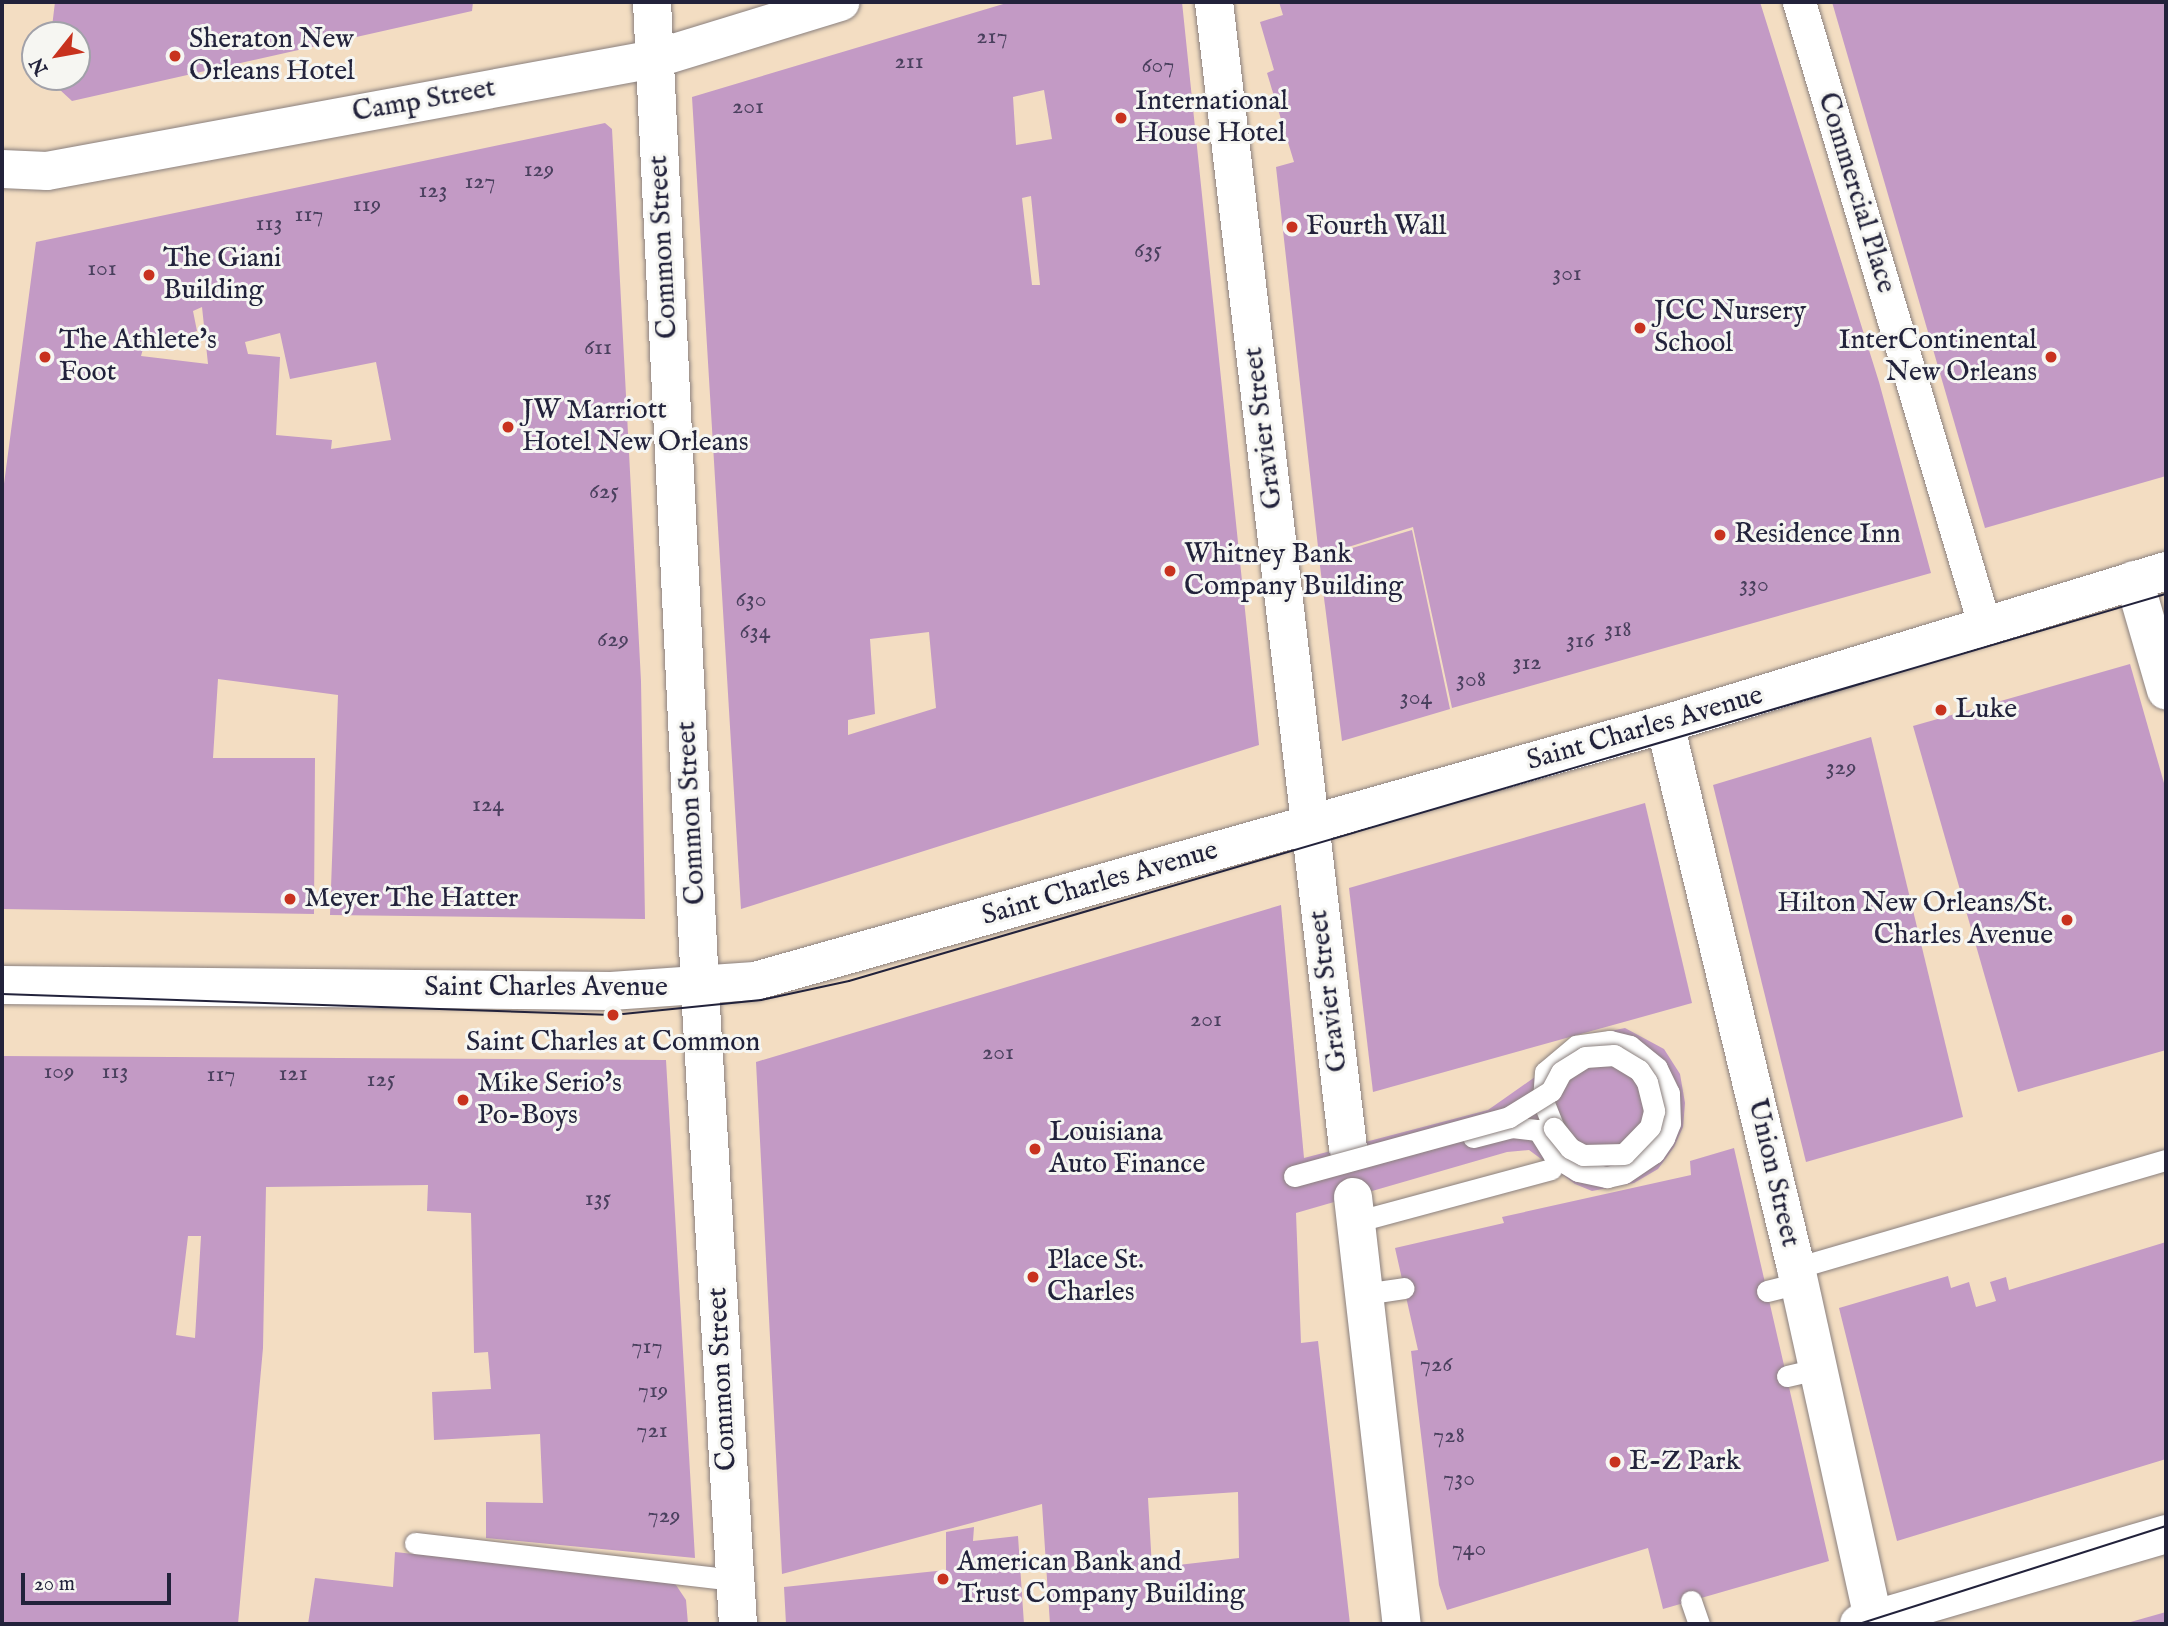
<!DOCTYPE html>
<html>
<head>
<meta charset="utf-8">
<style>
  body { margin:0 }
  #map { position:relative; width:2168px; height:1626px; overflow:hidden; background:#f3ddc2; font-family:"IM FELL English",serif }
  div>[style] { position:absolute }
  .building>* { inset:0; background:#c39ac5 }
  .roads { filter:drop-shadow(0 0 2px #8a807e) drop-shadow(0 0 2px #8a807e) }
  .service>* { height:21px; margin:-10.5px; padding:0 10.5px; transform-origin:10.5px; border-radius:10.5px; background:#fff }
  .pedestrian>* { height:33px; margin:-16.5px; padding:0 16.5px; transform-origin:16.5px; border-radius:16.5px; background:#fff }
  .minor>* { height:38px; margin:-19px; padding:0 19px; transform-origin:19px; border-radius:19px; background:#fff }
  .tertiary>* { height:38px; margin:-19px; padding:0 19px; transform-origin:19px; border-radius:19px; background:#fff }
  .tram>* { height:2px; margin:-1px; padding:0 1px; transform-origin:1px; border-radius:1px; background:#22223b }
  .bridges { filter:drop-shadow(0 0 2px #8a807e) drop-shadow(0 0 2px #8a807e) }
  .service-bridge>* { height:21px; margin:-10.5px; padding:0 10.5px; transform-origin:10.5px; border-radius:10.5px; background:#fff }
  .dots>* { width:19px; height:19px; translate:-50% -50%; box-sizing:border-box; border:4px solid #f6f6f2; border-radius:50% }
  span { translate:-50% -50%; white-space:nowrap; text-align:center; line-height:1.15; -webkit-text-stroke:6px #f6f6f2; paint-order:stroke }
  .number-label { font-size:24px; color:#4a405e }
  .number-label span { -webkit-text-stroke-width:0 }
  .poi-label { font-size:28px; color:#22223b }
  .left { translate:0 -50%; text-align:left }
  .right { translate:-100% -50%; text-align:right }
  .street-label { font-size:28px; color:#22223b }
  .frame { position:absolute; inset:0; border:4px solid #22223b; pointer-events:none }
  .north { position:absolute; left:21px; top:21px; width:70px; height:70px; box-sizing:border-box; background:#f6f6f2; border:2px solid #a1a1a9; border-radius:50%; rotate:239deg; font-size:19px; font-weight:700; line-height:28px; text-align:center; color:#22223b }
  .north::after { content:''; display:block; margin:auto; width:24px; height:32px; background:#c8321e; clip-path:polygon(50% 0,100% 100%,50% 72%,0 100%) }
  .scale { position:absolute; left:21px; top:1573px; width:150px; height:32px; box-sizing:border-box; border:4px solid #22223b; border-top:0; padding-left:9px; font-size:21px; line-height:24px; white-space:nowrap; color:#22223b; -webkit-text-stroke:5px #f6f6f2; paint-order:stroke }
</style>
</head>
<body>
<div id="map">
  <div class="building">
    <div style="clip-path:polygon(55px 2px,473px 2px,472px 11px,72px 101px,46px 77px,77px 77px,77px 35px,51px 35px)"></div>
    <div style="clip-path:polygon(evenodd,1010px 2px,1182px 2px,1259px 745px,741px 909px,692px 97px,1010px 2px,1044px 90px,1052px 139px,1016px 145px,1013px 97px,1044px 90px,1010px 2px,1031px 196px,1040px 285px,1032px 285px,1022px 198px,1031px 196px,1010px 2px,929px 632px,936px 708px,848px 735px,848px 720px,875px 714px,870px 639px,929px 632px)"></div>
    <div style="clip-path:polygon(1279px 2px,1760px 2px,1879px 382px,1931px 573px,1452px 708px,1413px 527px,1319px 556px,1276px 167px,1294px 162px,1267px 73px,1274px 70px,1260px 22px,1283px 15px)"></div>
    <div style="clip-path:polygon(1832px 2px,2166px 2px,2166px 476px,1985px 528px)"></div>
    <div style="clip-path:polygon(evenodd,605px 123px,612px 129px,641px 681px,645px 919px,330px 915px,338px 695px,218px 679px,213px 758px,315px 758px,314px 914px,2px 909px,2px 499px,36px 242px,605px 123px,202px 307px,208px 364px,141px 356px,145px 342px,154px 344px,197px 331px,193px 311px,202px 307px,605px 123px,280px 333px,290px 379px,376px 362px,391px 440px,331px 449px,332px 440px,276px 435px,280px 357px,248px 354px,245px 342px,280px 333px)"></div>
    <div style="clip-path:polygon(1412px 530px,1450px 709px,1342px 741px,1319px 558px)"></div>
    <div style="clip-path:polygon(2130px 664px,2166px 790px,2166px 1050px,2018px 1092px,1913px 726px)"></div>
    <div style="clip-path:polygon(1871px 737px,1963px 1117px,1806px 1162px,1713px 785px)"></div>
    <div style="clip-path:polygon(1645px 803px,1692px 1003px,1373px 1092px,1349px 888px)"></div>
    <div style="clip-path:polygon(evenodd,1281px 905px,1304px 1158px,1488px 1110px,1596px 1034px,1625px 1028px,1664px 1049px,1680px 1074px,1685px 1103px,1683px 1127px,1674px 1147px,1658px 1169px,1634px 1183px,1592px 1191px,1575px 1184px,1529px 1150px,1507px 1152px,1296px 1213px,1301px 1343px,1318px 1341px,1350px 1624px,1050px 1624px,1042px 1504px,782px 1574px,756px 1062px,1281px 905px,1238px 1492px,1239px 1558px,1152px 1568px,1148px 1498px,1238px 1492px)"></div>
    <div style="clip-path:polygon(evenodd,2px 1056px,666px 1060px,695px 1558px,486px 1538px,486px 1502px,543px 1503px,540px 1434px,434px 1440px,432px 1392px,491px 1389px,488px 1352px,474px 1353px,471px 1213px,427px 1211px,428px 1185px,266px 1187px,263px 1348px,238px 1624px,2px 1624px,2px 1056px,188px 1236px,201px 1236px,195px 1338px,176px 1335px,188px 1236px)"></div>
    <div style="clip-path:polygon(1734px 1148px,1829px 1561px,1663px 1609px,1648px 1548px,1447px 1610px,1439px 1585px,1411px 1351px,1418px 1350px,1395px 1248px,1504px 1223px,1502px 1217px,1691px 1175px,1690px 1161px)"></div>
    <div style="clip-path:polygon(2166px 1242px,2166px 1459px,1897px 1541px,1839px 1308px,1948px 1276px,1951px 1288px,1969px 1282px,1976px 1307px,1996px 1301px,1990px 1282px,2006px 1277px,2009px 1290px)"></div>
    <div style="clip-path:polygon(974px 1527px,973px 1541px,1018px 1536px,1024px 1624px,786px 1624px,784px 1587px,946px 1570px,946px 1532px)"></div>
    <div style="clip-path:polygon(395px 1552px,674px 1582px,686px 1600px,688px 1624px,308px 1624px,315px 1578px,393px 1587px)"></div>
    <div style="clip-path:polygon(2166px 1612px,2166px 1624px,2127px 1624px,2127px 1623px)"></div>
  </div>
  <div class="roads">
    <div class="service">
      <div style="left:1473px;top:1137px;width:40px;rotate:-14.4deg"></div>
      <div style="left:1512px;top:1127px;width:26px;rotate:7deg"></div>
      <div style="left:1538px;top:1130px;width:31px;rotate:58deg"></div>
      <div style="left:1554px;top:1156px;width:28px;rotate:32deg"></div>
      <div style="left:1578px;top:1171px;width:30px;rotate:12deg"></div>
      <div style="left:1607px;top:1177px;width:17px;rotate:-13deg"></div>
      <div style="left:1624px;top:1173px;width:36px;rotate:-34deg"></div>
      <div style="left:1654px;top:1153px;width:18px;rotate:-56deg"></div>
      <div style="left:1664px;top:1138px;width:16px;rotate:-68deg"></div>
      <div style="left:1670px;top:1123px;width:30px;rotate:-92deg"></div>
      <div style="left:1669px;top:1093px;width:28px;rotate:-116deg"></div>
      <div style="left:1657px;top:1068px;width:35px;rotate:-141deg"></div>
      <div style="left:1630px;top:1046px;width:21px;rotate:-166deg"></div>
      <div style="left:1610px;top:1041px;width:34px;rotate:172deg"></div>
      <div style="left:1576px;top:1046px;width:40px;rotate:140deg"></div>
      <div style="left:1545px;top:1072px;width:29px;rotate:94deg"></div>
      <div style="left:1543px;top:1101px;width:29px;rotate:68deg"></div>
      <div style="left:1355px;top:1222px;width:203px;rotate:-15.1deg"></div>
      <div style="left:1796px;top:1268px;width:385px;rotate:-16.3deg"></div>
      <div style="left:1767px;top:1291px;width:33px;rotate:-14deg"></div>
      <div style="left:1364px;top:1294px;width:40px;rotate:-8.5deg"></div>
      <div style="left:1787px;top:1376px;width:32px;rotate:-13deg"></div>
      <div style="left:415px;top:1543px;width:322px;rotate:6.6deg"></div>
      <div style="left:1691px;top:1601px;width:24px;rotate:71deg"></div>
    </div>
    <div class="pedestrian">
      <div style="left:1799px;top:2px;width:652px;rotate:73.43deg"></div>
    </div>
    <div class="minor">
      <div style="left:652px;top:2px;width:1006px;rotate:87.21deg"></div>
      <div style="left:701px;top:1007px;width:618px;rotate:86.57deg"></div>
      <div style="left:1214px;top:2px;width:1153px;rotate:83.33deg"></div>
      <div style="left:2px;top:169px;width:45px;rotate:2.5deg"></div>
      <div style="left:47px;top:171px;width:617px;rotate:-10.45deg"></div>
      <div style="left:654px;top:59px;width:195px;rotate:-17deg"></div>
      <div style="left:2134px;top:580px;width:115px;rotate:73.8deg"></div>
      <div style="left:1665px;top:724px;width:560px;rotate:76.46deg"></div>
      <div style="left:1796px;top:1268px;width:364px;rotate:77.6deg"></div>
      <div style="left:1353px;top:1197px;width:430px;rotate:83.5deg"></div>
      <div style="left:1859px;top:1624px;width:320px;rotate:-16.3deg"></div>
    </div>
    <div class="tertiary">
      <div style="left:2px;top:985px;width:609px;rotate:0.56deg"></div>
      <div style="left:611px;top:991px;width:144px;rotate:-4deg"></div>
      <div style="left:755px;top:981px;width:946px;rotate:-15.77deg"></div>
      <div style="left:1665px;top:724px;width:524px;rotate:-16.98deg"></div>
    </div>
  </div>
  <div class="tram">
    <div style="left:2px;top:994px;width:611px;rotate:1.97deg"></div>
    <div style="left:613px;top:1015px;width:149px;rotate:-5.8deg"></div>
    <div style="left:761px;top:1000px;width:90px;rotate:-12.2deg"></div>
    <div style="left:849px;top:981px;width:1373px;rotate:-16.38deg"></div>
    <div style="left:1859px;top:1624px;width:322px;rotate:-17.7deg"></div>
  </div>
  <div class="bridges">
    <div class="service-bridge">
      <div style="left:1294px;top:1176px;width:223px;rotate:-15.3deg"></div>
      <div style="left:1509px;top:1117px;width:49px;rotate:-31.8deg"></div>
      <div style="left:1551px;top:1091px;width:21px;rotate:-62deg"></div>
      <div style="left:1561px;top:1072px;width:28px;rotate:-32deg"></div>
      <div style="left:1585px;top:1057px;width:29px;rotate:-4deg"></div>
      <div style="left:1614px;top:1055px;width:29px;rotate:31deg"></div>
      <div style="left:1639px;top:1070px;width:14px;rotate:56deg"></div>
      <div style="left:1647px;top:1082px;width:30px;rotate:76deg"></div>
      <div style="left:1654px;top:1111px;width:16px;rotate:104deg"></div>
      <div style="left:1650px;top:1127px;width:37px;rotate:134deg"></div>
      <div style="left:1624px;top:1154px;width:41px;rotate:178.6deg"></div>
      <div style="left:1583px;top:1155px;width:15px;rotate:-152deg"></div>
      <div style="left:1570px;top:1148px;width:26px;rotate:-129deg"></div>
    </div>
  </div>
  <div class="dots">
    <div style="left:175px;top:56px;background:#c8321e"></div>
    <div style="left:1121px;top:118px;background:#c8321e"></div>
    <div style="left:1292px;top:227px;background:#c8321e"></div>
    <div style="left:149px;top:275px;background:#c8321e"></div>
    <div style="left:1640px;top:328px;background:#c8321e"></div>
    <div style="left:45px;top:357px;background:#c8321e"></div>
    <div style="left:2051px;top:357px;background:#c8321e"></div>
    <div style="left:508px;top:427px;background:#c8321e"></div>
    <div style="left:1720px;top:535px;background:#c8321e"></div>
    <div style="left:1170px;top:571px;background:#c8321e"></div>
    <div style="left:1941px;top:710px;background:#c8321e"></div>
    <div style="left:290px;top:899px;background:#c8321e"></div>
    <div style="left:2067px;top:920px;background:#c8321e"></div>
    <div style="left:613px;top:1015px;background:#c8321e"></div>
    <div style="left:463px;top:1100px;background:#c8321e"></div>
    <div style="left:1035px;top:1149px;background:#c8321e"></div>
    <div style="left:1033px;top:1277px;background:#c8321e"></div>
    <div style="left:1615px;top:1462px;background:#c8321e"></div>
    <div style="left:943px;top:1579px;background:#c8321e"></div>
  </div>
  <div class="number-label">
    <span style="left:992px;top:37px">217</span>
    <span style="left:909px;top:62px">211</span>
    <span style="left:1158px;top:66px">607</span>
    <span style="left:748px;top:107px">201</span>
    <span style="left:539px;top:170px">129</span>
    <span style="left:480px;top:182px">127</span>
    <span style="left:433px;top:191px">123</span>
    <span style="left:367px;top:205px">119</span>
    <span style="left:309px;top:215px">117</span>
    <span style="left:269px;top:224px">113</span>
    <span style="left:1148px;top:251px">635</span>
    <span style="left:102px;top:269px">101</span>
    <span style="left:1567px;top:274px">301</span>
    <span style="left:598px;top:348px">611</span>
    <span style="left:604px;top:492px">625</span>
    <span style="left:1754px;top:585px">330</span>
    <span style="left:751px;top:600px">630</span>
    <span style="left:1618px;top:630px">318</span>
    <span style="left:755px;top:632px">634</span>
    <span style="left:613px;top:640px">629</span>
    <span style="left:1580px;top:641px">316</span>
    <span style="left:1527px;top:663px">312</span>
    <span style="left:1471px;top:680px">308</span>
    <span style="left:1416px;top:698px">304</span>
    <span style="left:1841px;top:768px">329</span>
    <span style="left:488px;top:805px">124</span>
    <span style="left:1206px;top:1020px">201</span>
    <span style="left:998px;top:1053px">201</span>
    <span style="left:59px;top:1072px">109</span>
    <span style="left:115px;top:1072px">113</span>
    <span style="left:293px;top:1074px">121</span>
    <span style="left:221px;top:1075px">117</span>
    <span style="left:381px;top:1080px">125</span>
    <span style="left:598px;top:1199px">135</span>
    <span style="left:647px;top:1347px">717</span>
    <span style="left:1436px;top:1365px">726</span>
    <span style="left:653px;top:1391px">719</span>
    <span style="left:652px;top:1431px">721</span>
    <span style="left:1449px;top:1436px">728</span>
    <span style="left:1459px;top:1479px">730</span>
    <span style="left:664px;top:1516px">729</span>
    <span style="left:1469px;top:1549px">740</span>
  </div>
  <div class="poi-label">
    <span class="left" style="left:189px;top:56px">Sheraton New<br>Orleans Hotel</span>
    <span class="left" style="left:1135px;top:118px">International<br>House Hotel</span>
    <span class="left" style="left:1306px;top:227px">Fourth Wall</span>
    <span class="left" style="left:163px;top:275px">The Giani<br>Building</span>
    <span class="left" style="left:1654px;top:328px">JCC Nursery<br>School</span>
    <span class="left" style="left:59px;top:357px">The Athlete's<br>Foot</span>
    <span class="right" style="left:2037px;top:357px">InterContinental<br>New Orleans</span>
    <span class="left" style="left:522px;top:427px">JW Marriott<br>Hotel New Orleans</span>
    <span class="left" style="left:1734px;top:535px">Residence Inn</span>
    <span class="left" style="left:1184px;top:571px">Whitney Bank<br>Company Building</span>
    <span class="left" style="left:1955px;top:710px">Luke</span>
    <span class="left" style="left:304px;top:899px">Meyer The Hatter</span>
    <span class="right" style="left:2053px;top:920px">Hilton New Orleans/St.<br>Charles Avenue</span>
    <span style="left:613px;top:1043px">Saint Charles at Common</span>
    <span class="left" style="left:477px;top:1100px">Mike Serio's<br>Po-Boys</span>
    <span class="left" style="left:1049px;top:1149px">Louisiana<br>Auto Finance</span>
    <span class="left" style="left:1047px;top:1277px">Place St.<br>Charles</span>
    <span class="left" style="left:1629px;top:1462px">E-Z Park</span>
    <span class="left" style="left:957px;top:1579px">American Bank and<br>Trust Company Building</span>
  </div>
  <div class="street-label">
    <span style="left:424px;top:101px;rotate:-10deg">Camp Street</span>
    <span style="left:1856px;top:193px;rotate:73deg">Commercial Place</span>
    <span style="left:664px;top:247px;rotate:-93deg">Common Street</span>
    <span style="left:1264px;top:428px;rotate:-97deg">Gravier Street</span>
    <span style="left:1645px;top:729px;rotate:-16deg">Saint Charles Avenue</span>
    <span style="left:692px;top:813px;rotate:-93deg">Common Street</span>
    <span style="left:1100px;top:884px;rotate:-16deg">Saint Charles Avenue</span>
    <span style="left:546px;top:988px">Saint Charles Avenue</span>
    <span style="left:1329px;top:991px;rotate:-97deg">Gravier Street</span>
    <span style="left:1773px;top:1173px;rotate:77deg">Union Street</span>
    <span style="left:723px;top:1379px;rotate:-93deg">Common Street</span>
  </div>
  <div class="frame"></div>
  <div class="north">N</div>
  <div class="scale">20 m</div>
</div>
</body>
</html>
